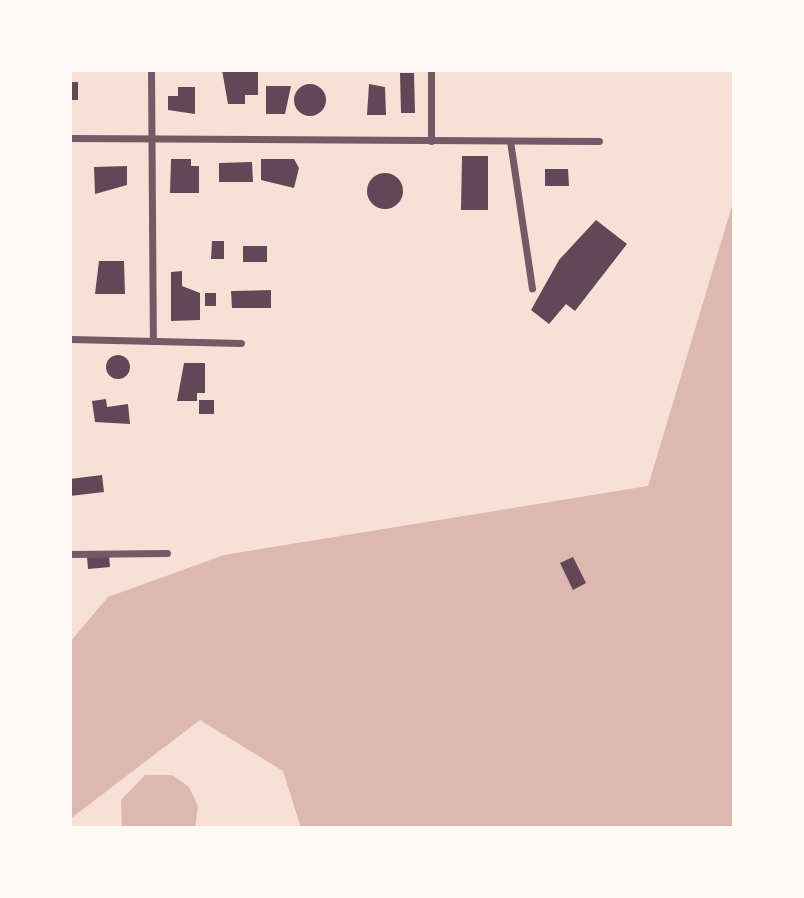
<!DOCTYPE html>
<html>
<head>
<meta charset="utf-8">
<style>
  body { margin:0 }
  #map { position:relative; width:804px; height:898px; overflow:hidden; background:#f7e1d7; font-family:"Archivo Narrow",sans-serif }
  div>[style] { position:absolute }
  .water>* { inset:0; background:#dcb8b0 }
  .building>* { inset:0; background:#644757 }
  .round { border-radius:50% }
  .minor>* { height:7px; margin:-3.5px; padding:0 3.5px; transform-origin:3.5px; border-radius:3.5px; background:#755966 }
  span { translate:-50% -50%; white-space:nowrap; text-align:center; line-height:1.15; -webkit-text-stroke:7px #fffaf5; paint-order:stroke }
  .frame { position:absolute; inset:0; border:72px solid #fffaf5; pointer-events:none }
</style>
</head>
<body>
<div id="map">
  <div class="water">
    <div style="clip-path:polygon(734px 199px,734px 828px,301px 828px,283px 771px,200px 720px,70px 819px,70px 642px,108px 597px,224px 555px,648px 486px)"></div>
    <div style="clip-path:polygon(145px 775px,172px 775px,189px 787px,198px 806px,195px 828px,122px 828px,121px 800px)"></div>
  </div>
  <div class="building">
    <div style="clip-path:polygon(222px 70px,258px 70px,258px 95px,245px 95px,245px 104px,228px 104px)"></div>
    <div style="clip-path:polygon(400px 73px,414px 73px,415px 113px,401px 113px)"></div>
    <div style="clip-path:polygon(70px 82px,78px 82px,78px 100px,70px 100px)"></div>
    <div class="round" style="left:294px;top:84px;width:32px;height:32px"></div>
    <div style="clip-path:polygon(369px 84px,385px 87px,386px 115px,367px 115px)"></div>
    <div style="clip-path:polygon(266px 86px,291px 86px,285px 114px,266px 114px)"></div>
    <div style="clip-path:polygon(178px 87px,195px 87px,195px 114px,168px 110px,168px 96px,178px 96px)"></div>
    <div style="clip-path:polygon(462px 156px,488px 156px,488px 210px,461px 210px)"></div>
    <div style="clip-path:polygon(171px 159px,191px 159px,191px 166px,199px 166px,199px 193px,170px 193px)"></div>
    <div style="clip-path:polygon(261px 159px,294px 159px,299px 168px,294px 188px,261px 180px)"></div>
    <div style="clip-path:polygon(252px 162px,253px 182px,219px 182px,219px 163px)"></div>
    <div style="clip-path:polygon(127px 166px,127px 185px,95px 194px,94px 167px)"></div>
    <div style="clip-path:polygon(545px 169px,568px 169px,569px 186px,545px 186px)"></div>
    <div class="round" style="left:367px;top:173px;width:36px;height:36px"></div>
    <div style="clip-path:polygon(596px 220px,627px 244px,575px 311px,566px 304px,549px 324px,531px 310px,559px 260px)"></div>
    <div style="clip-path:polygon(212px 241px,224px 241px,224px 259px,211px 259px)"></div>
    <div style="clip-path:polygon(243px 246px,267px 246px,267px 262px,243px 262px)"></div>
    <div style="clip-path:polygon(99px 261px,124px 261px,125px 294px,95px 294px)"></div>
    <div style="clip-path:polygon(182px 271px,182px 286px,200px 293px,200px 320px,171px 321px,171px 272px)"></div>
    <div style="clip-path:polygon(271px 290px,271px 308px,232px 308px,231px 291px)"></div>
    <div style="clip-path:polygon(205px 293px,216px 293px,216px 306px,205px 306px)"></div>
    <div class="round" style="left:106px;top:355px;width:24px;height:24px"></div>
    <div style="clip-path:polygon(184px 363px,205px 363px,205px 393px,197px 393px,197px 401px,177px 401px)"></div>
    <div style="clip-path:polygon(106px 399px,107px 407px,128px 404px,130px 424px,95px 422px,92px 401px)"></div>
    <div style="clip-path:polygon(199px 400px,214px 400px,214px 414px,199px 414px)"></div>
    <div style="clip-path:polygon(102px 475px,104px 492px,70px 496px,70px 479px)"></div>
    <div style="clip-path:polygon(109px 555px,110px 567px,88px 569px,87px 557px)"></div>
    <div style="clip-path:polygon(573px 557px,586px 583px,573px 590px,560px 563px)"></div>
  </div>
  <div class="minor">
    <div style="left:151px;top:70px;width:271px;rotate:89.6deg"></div>
    <div style="left:431px;top:70px;width:71px;rotate:90deg"></div>
    <div style="left:70px;top:138px;width:529px;rotate:0.32deg"></div>
    <div style="left:510px;top:141px;width:149px;rotate:81.5deg"></div>
    <div style="left:70px;top:339px;width:171px;rotate:1.3deg"></div>
    <div style="left:70px;top:554px;width:97px;rotate:-0.6deg"></div>
  </div>
  <div class="frame"></div>
</div>
</body>
</html>
